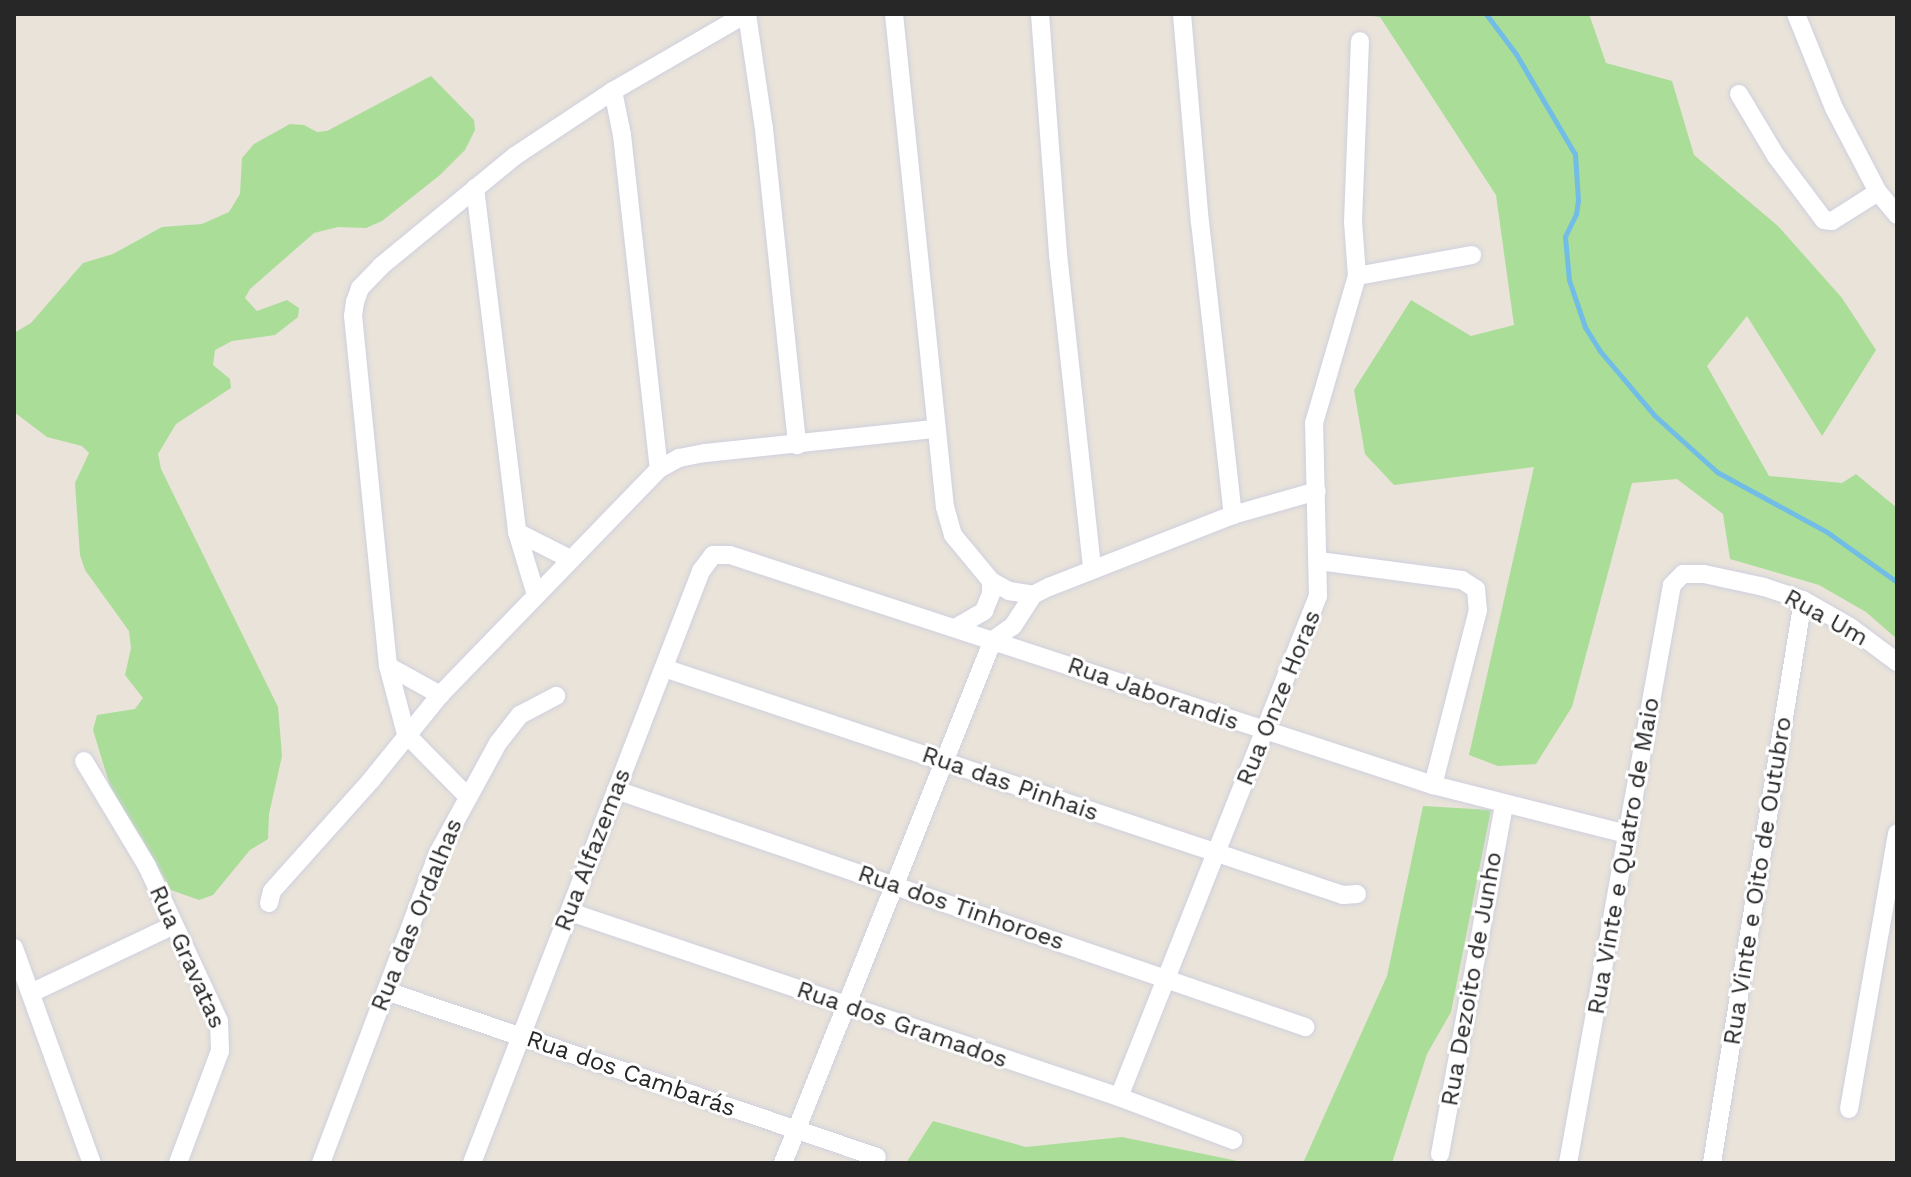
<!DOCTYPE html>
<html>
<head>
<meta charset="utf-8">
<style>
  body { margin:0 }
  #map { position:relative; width:1911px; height:1177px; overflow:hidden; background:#e9e3d9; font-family:"Work Sans",sans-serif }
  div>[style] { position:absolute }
  .green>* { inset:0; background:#aadd98 }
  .stream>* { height:5px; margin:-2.5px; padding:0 2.5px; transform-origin:2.5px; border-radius:2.5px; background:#72bde5 }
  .roads { filter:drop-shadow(0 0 2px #cfd0df) drop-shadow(0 0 2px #cfd0df) }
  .minor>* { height:18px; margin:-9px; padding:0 9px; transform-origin:9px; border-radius:9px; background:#fff }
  span { translate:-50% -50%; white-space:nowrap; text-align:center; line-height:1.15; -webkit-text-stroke:6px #fff; paint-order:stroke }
  .street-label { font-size:24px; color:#272727 }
  .frame { position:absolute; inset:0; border:16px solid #272727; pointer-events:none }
</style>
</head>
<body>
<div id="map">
  <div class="green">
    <div style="clip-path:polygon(1356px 14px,1589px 14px,1606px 63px,1672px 81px,1694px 155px,1778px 226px,1842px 298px,1876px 350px,1822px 436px,1747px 316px,1707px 366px,1769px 476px,1842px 483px,1856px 474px,1897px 508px,1897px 639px,1866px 612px,1819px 585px,1730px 559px,1723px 514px,1677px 479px,1632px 483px,1572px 707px,1536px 764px,1498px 766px,1469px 755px,1534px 467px,1394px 485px,1365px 454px,1354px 390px,1411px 300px,1471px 336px,1514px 325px,1496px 195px,1380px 17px)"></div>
    <div style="clip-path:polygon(431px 76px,474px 120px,475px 130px,465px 150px,440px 175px,382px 221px,366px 228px,338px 227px,314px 233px,250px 289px,245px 298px,257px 311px,287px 300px,299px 308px,298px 317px,275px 335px,232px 341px,215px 350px,213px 365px,230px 379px,231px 388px,176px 424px,158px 454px,161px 469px,278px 707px,282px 756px,269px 814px,268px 839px,250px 850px,213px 895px,199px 900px,171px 890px,141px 837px,114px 799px,93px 730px,97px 715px,135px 709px,143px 698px,125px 675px,131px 648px,129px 631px,85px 570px,80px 555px,75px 483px,89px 453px,82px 446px,47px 437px,14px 412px,14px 333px,31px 323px,83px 263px,113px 254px,162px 227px,202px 224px,229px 212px,240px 194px,242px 158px,254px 144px,290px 124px,304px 125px,317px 132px,327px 131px)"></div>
    <div style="clip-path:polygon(1423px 806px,1491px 810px,1451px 1012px,1427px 1054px,1392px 1163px,1303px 1163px,1387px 976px)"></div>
    <div style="clip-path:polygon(933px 1121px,1026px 1147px,1122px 1137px,1247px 1163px,906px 1163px)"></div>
  </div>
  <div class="stream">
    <div style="left:1486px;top:14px;width:50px;rotate:53.1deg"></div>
    <div style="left:1516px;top:54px;width:116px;rotate:59.5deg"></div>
    <div style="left:1575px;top:154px;width:46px;rotate:86.3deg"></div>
    <div style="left:1578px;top:200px;width:14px;rotate:98deg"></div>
    <div style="left:1576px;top:214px;width:25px;rotate:116deg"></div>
    <div style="left:1565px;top:237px;width:43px;rotate:84.7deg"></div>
    <div style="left:1569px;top:280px;width:50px;rotate:71.2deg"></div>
    <div style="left:1585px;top:327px;width:28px;rotate:58deg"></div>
    <div style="left:1600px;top:351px;width:84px;rotate:49.8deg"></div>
    <div style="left:1654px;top:415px;width:85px;rotate:42.1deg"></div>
    <div style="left:1717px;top:472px;width:125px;rotate:28.6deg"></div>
    <div style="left:1827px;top:532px;width:86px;rotate:35.5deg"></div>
  </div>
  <div class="roads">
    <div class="minor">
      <div style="left:747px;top:14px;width:116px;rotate:81.6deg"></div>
      <div style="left:764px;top:129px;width:318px;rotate:84deg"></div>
      <div style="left:894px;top:14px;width:496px;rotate:84.1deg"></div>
      <div style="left:945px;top:507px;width:29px;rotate:74deg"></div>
      <div style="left:953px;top:535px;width:60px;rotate:50.4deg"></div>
      <div style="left:991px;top:581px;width:21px;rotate:29deg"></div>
      <div style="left:1009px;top:591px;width:24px;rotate:9deg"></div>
      <div style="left:1040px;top:14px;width:241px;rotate:85.7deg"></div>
      <div style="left:1058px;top:254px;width:316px;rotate:83.8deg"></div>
      <div style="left:1182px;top:14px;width:209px;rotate:85.1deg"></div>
      <div style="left:1200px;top:222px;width:295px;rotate:83.6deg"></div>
      <div style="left:1796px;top:14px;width:101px;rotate:68deg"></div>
      <div style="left:1834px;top:108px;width:95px;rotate:62.4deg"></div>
      <div style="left:1878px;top:192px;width:30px;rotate:50deg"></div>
      <div style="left:613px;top:91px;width:45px;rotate:78.4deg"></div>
      <div style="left:622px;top:135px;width:336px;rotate:83.7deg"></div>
      <div style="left:1739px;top:94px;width:72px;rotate:59.2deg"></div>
      <div style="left:1776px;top:156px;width:80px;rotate:53.1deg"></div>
      <div style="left:1824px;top:220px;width:8px;rotate:7deg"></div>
      <div style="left:1832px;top:221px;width:54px;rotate:-32.2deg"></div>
      <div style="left:475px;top:188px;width:347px;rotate:83deg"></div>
      <div style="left:517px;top:532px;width:66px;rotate:73.2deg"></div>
      <div style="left:1357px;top:276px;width:117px;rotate:-10.3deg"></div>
      <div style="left:517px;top:532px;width:59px;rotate:27deg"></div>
      <div style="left:1319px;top:561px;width:144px;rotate:7.6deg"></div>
      <div style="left:1462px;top:580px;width:17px;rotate:33deg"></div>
      <div style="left:1476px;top:589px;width:21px;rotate:85deg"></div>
      <div style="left:1478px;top:610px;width:181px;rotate:104.4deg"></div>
      <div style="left:955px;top:628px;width:34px;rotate:-30deg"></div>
      <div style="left:984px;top:611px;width:18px;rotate:-68deg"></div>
      <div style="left:991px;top:594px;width:13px;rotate:-90deg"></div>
      <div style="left:993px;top:640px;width:24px;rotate:-35deg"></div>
      <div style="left:1013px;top:626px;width:37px;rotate:-57deg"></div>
      <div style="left:1033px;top:595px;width:18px;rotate:-27deg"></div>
      <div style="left:1049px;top:587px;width:198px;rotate:-21.4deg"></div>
      <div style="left:1233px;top:515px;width:87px;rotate:-15.9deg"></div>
      <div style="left:388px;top:666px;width:60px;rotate:29.1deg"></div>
      <div style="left:664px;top:668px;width:716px;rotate:18.49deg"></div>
      <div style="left:1343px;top:895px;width:14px;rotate:-4deg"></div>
      <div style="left:84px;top:761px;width:122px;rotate:59deg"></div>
      <div style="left:147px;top:866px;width:171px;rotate:65.1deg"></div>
      <div style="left:219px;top:1021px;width:30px;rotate:88deg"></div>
      <div style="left:220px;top:1051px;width:120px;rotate:110.6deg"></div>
      <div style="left:616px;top:790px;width:729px;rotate:18.98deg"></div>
      <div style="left:467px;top:796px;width:87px;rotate:-134.5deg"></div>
      <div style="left:406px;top:734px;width:70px;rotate:-104.8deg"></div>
      <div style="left:388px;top:666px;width:352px;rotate:-95.7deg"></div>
      <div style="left:353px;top:316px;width:14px;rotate:-82deg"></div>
      <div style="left:355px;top:302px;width:15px;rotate:-70deg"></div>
      <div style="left:360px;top:288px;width:30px;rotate:-46deg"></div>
      <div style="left:381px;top:266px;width:173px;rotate:-39.4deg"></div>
      <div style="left:515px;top:156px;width:118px;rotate:-33.6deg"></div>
      <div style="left:613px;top:91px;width:154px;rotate:-30.1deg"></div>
      <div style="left:269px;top:903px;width:12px;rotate:-76deg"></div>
      <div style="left:272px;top:891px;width:150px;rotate:-48.2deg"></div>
      <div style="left:372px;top:779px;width:108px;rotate:-51deg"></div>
      <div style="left:440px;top:695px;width:315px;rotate:-45.9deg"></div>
      <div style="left:659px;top:469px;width:23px;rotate:-29deg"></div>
      <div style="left:679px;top:458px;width:26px;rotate:-11deg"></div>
      <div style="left:705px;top:453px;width:230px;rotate:-6deg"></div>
      <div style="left:570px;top:912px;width:579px;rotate:18.62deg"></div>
      <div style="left:1119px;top:1097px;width:122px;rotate:20.7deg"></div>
      <div style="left:14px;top:948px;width:229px;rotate:70.1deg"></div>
      <div style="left:386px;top:991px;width:518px;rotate:18.68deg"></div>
      <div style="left:31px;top:993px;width:158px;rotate:-25.4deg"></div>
      <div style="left:1119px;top:1097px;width:539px;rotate:-68.34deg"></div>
      <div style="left:1318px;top:596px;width:173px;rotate:-91.3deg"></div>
      <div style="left:1314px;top:423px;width:153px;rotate:-73.7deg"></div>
      <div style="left:1357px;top:276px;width:54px;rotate:-94.2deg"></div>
      <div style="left:1353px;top:222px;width:181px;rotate:-87.8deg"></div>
      <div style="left:1849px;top:1109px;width:280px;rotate:-80.1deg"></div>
      <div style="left:1440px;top:1154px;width:356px;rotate:-79.6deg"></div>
      <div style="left:321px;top:1163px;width:331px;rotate:-69.3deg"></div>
      <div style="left:438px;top:853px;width:125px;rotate:-61.4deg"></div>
      <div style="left:498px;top:743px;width:36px;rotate:-52deg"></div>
      <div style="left:520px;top:715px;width:41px;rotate:-27.8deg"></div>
      <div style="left:472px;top:1163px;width:635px;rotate:-68.85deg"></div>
      <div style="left:701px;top:571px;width:20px;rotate:-53deg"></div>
      <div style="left:713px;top:555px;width:17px"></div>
      <div style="left:730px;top:555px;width:740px;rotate:18.12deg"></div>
      <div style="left:1433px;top:785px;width:200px;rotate:14.2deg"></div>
      <div style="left:783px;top:1163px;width:564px;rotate:-68.12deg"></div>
      <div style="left:1568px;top:1163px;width:587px;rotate:-79.8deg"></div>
      <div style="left:1672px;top:585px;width:16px;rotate:-45deg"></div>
      <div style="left:1683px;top:574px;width:21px"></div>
      <div style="left:1704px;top:574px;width:61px;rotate:12.2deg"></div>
      <div style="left:1764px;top:587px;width:41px;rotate:18.4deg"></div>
      <div style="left:1803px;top:600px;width:54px;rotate:29.9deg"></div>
      <div style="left:1850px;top:627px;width:59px;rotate:36.7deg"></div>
      <div style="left:1712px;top:1163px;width:570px;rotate:-80.82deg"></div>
    </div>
  </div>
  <div class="street-label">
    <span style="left:1826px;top:618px;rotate:29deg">Rua Um</span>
    <span style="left:1153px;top:694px;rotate:19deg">Rua Jaborandis</span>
    <span style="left:1279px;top:698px;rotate:-68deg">Rua Onze Horas</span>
    <span style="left:1010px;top:784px;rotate:19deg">Rua das Pinhais</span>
    <span style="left:593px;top:850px;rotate:-69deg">Rua Alfazemas</span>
    <span style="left:1624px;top:856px;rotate:-80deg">Rua Vinte e Quatro de Maio</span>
    <span style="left:1758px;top:881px;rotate:-81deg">Rua Vinte e Oito de Outubro</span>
    <span style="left:961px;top:908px;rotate:19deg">Rua dos Tinhoroes</span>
    <span style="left:417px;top:915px;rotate:-68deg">Rua das Ordalhas</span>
    <span style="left:187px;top:957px;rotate:66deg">Rua Gravatas</span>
    <span style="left:1472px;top:979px;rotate:-80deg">Rua Dezoito de Junho</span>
    <span style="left:902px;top:1025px;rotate:19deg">Rua dos Gramados</span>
    <span style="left:631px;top:1074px;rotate:19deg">Rua dos Cambarás</span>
  </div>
  <div class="frame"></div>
</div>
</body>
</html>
